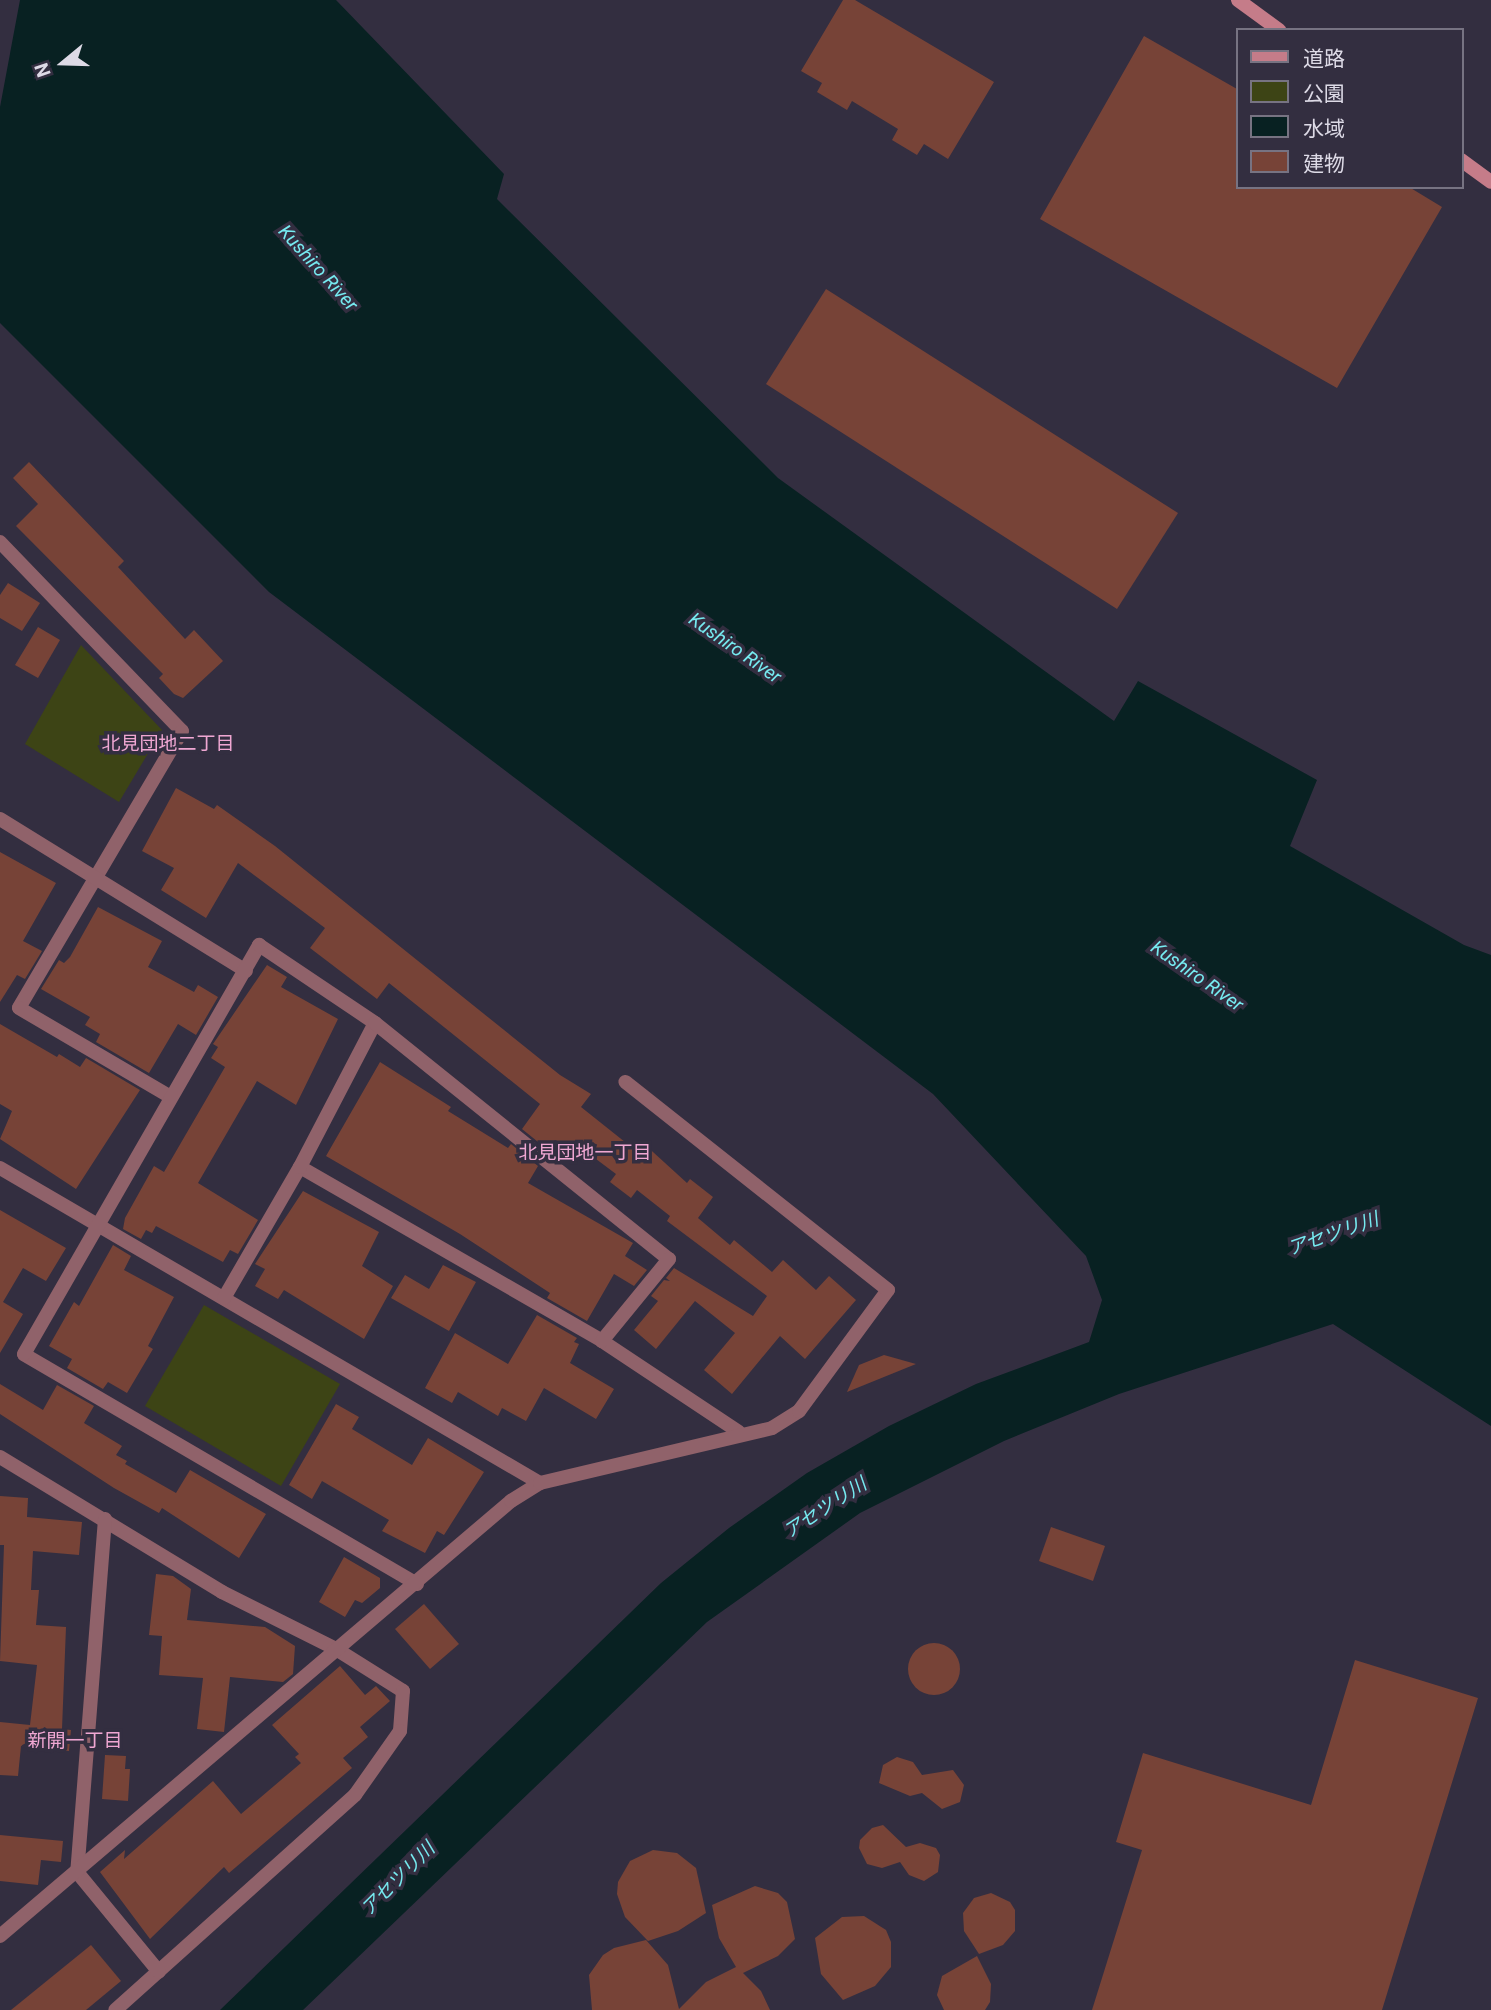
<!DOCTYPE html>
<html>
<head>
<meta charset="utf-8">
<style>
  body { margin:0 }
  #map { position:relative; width:1491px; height:2010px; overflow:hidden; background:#332e40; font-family:Roboto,"Noto Sans JP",sans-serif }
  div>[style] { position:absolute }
  .green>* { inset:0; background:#3d4415 }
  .water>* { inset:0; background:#082122 }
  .pier>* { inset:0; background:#332e40 }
  .building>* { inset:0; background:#774337 }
  .round { border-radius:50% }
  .street>* { height:14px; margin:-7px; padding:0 7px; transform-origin:7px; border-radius:7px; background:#90626a }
  .secondary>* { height:14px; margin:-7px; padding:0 7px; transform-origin:7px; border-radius:7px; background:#c57c89 }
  span { translate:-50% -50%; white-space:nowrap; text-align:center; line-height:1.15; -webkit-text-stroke:7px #332e40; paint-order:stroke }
  .water-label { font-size:19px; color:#76eaf0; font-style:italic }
  .neighbourhood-label { font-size:19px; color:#efa7d2 }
  .legend { position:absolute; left:1236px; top:28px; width:228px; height:161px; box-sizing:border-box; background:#332e40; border:2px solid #777382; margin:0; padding:9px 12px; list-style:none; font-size:21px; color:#dddae6 }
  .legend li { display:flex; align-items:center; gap:14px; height:35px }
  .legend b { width:35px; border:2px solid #777382 }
  .north { position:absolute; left:28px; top:28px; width:70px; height:70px; -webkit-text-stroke:5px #332e40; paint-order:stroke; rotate:251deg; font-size:19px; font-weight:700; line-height:28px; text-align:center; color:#dddae6 }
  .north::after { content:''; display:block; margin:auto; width:24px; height:32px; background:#dddae6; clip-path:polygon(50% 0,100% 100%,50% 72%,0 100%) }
</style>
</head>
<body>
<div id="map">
  <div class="green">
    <div style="clip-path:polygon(81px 645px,162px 730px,119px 802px,25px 744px)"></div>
    <div style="clip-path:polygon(204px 1305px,340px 1384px,281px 1486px,145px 1406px)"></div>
  </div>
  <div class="water">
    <div style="clip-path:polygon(0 0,336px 0,504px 174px,497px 199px,778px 478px,1114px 721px,1138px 681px,1317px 780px,1290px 846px,1464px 945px,1491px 955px,1491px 1426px,1333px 1324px,1119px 1394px,1004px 1441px,860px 1513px,707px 1622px,303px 2010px,220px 2010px,661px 1583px,729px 1528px,807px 1473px,889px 1426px,976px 1384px,1089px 1342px,1102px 1300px,1086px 1256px,933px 1094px,269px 592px,0 323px)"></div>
  </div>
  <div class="pier">
    <div style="clip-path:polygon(0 0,20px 0,0 107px)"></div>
  </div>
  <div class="building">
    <div style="clip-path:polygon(843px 0,855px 0,994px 82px,948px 159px,924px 144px,917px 155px,892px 140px,898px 129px,852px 101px,847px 110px,817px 92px,822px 83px,801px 71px)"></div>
    <div style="clip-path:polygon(1144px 36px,1237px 89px,1237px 187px,1409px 187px,1442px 207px,1337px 388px,1040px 219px)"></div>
    <div style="clip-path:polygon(826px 289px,1178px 513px,1117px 609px,766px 384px)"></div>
    <div style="clip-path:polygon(29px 462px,124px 561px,118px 567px,185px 639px,194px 630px,223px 661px,183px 698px,174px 694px,159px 678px,163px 674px,16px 526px,38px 504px,13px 478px)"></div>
    <div style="clip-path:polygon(8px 583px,40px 603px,22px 631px,0 618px,0 595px)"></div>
    <div style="clip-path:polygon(38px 627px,60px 640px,38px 678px,15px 665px)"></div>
    <div style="clip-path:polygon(176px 788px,214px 809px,217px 805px,275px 846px,560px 1075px,591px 1094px,581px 1107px,635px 1150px,642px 1142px,687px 1183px,690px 1179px,713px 1197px,698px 1218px,730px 1245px,734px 1240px,772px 1272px,783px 1260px,816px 1290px,829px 1276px,856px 1300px,805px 1359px,780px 1336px,732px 1394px,704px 1370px,735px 1333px,695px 1301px,656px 1349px,634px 1330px,658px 1301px,651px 1296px,664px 1280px,670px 1281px,666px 1278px,674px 1268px,753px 1316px,767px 1296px,667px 1221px,670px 1216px,637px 1190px,631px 1198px,610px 1182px,616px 1174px,584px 1150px,577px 1159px,554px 1141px,548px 1150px,522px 1129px,540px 1104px,389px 983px,377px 999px,310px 948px,325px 928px,238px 863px,206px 918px,161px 890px,174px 868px,142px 851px)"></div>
    <div style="clip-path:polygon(0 852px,56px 883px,23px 941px,42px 951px,25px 979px,17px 975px,0 1002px)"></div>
    <div style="clip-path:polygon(98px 907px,162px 941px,148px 967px,194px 992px,198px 985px,218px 997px,196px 1035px,178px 1024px,149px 1073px,96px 1042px,100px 1034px,85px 1025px,90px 1017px,41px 989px,59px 960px,64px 963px,70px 957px)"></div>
    <div style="clip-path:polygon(267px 965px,287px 977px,281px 987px,338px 1019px,296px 1105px,257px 1081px,198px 1183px,258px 1220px,238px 1254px,230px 1250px,223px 1262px,156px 1226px,152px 1233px,146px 1230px,141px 1239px,123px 1229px,125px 1218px,154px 1166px,164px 1172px,225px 1067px,211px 1058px,218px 1047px,213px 1044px)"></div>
    <div style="clip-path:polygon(0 1024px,57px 1057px,59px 1054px,80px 1067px,86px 1058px,140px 1090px,76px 1189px,0 1139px,12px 1111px,0 1104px)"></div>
    <div style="clip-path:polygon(380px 1062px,451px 1107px,448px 1111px,508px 1148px,511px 1144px,538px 1166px,528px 1183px,633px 1243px,625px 1256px,647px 1270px,634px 1286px,614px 1274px,587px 1321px,547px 1298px,550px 1293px,460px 1234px,326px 1156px)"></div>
    <div style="clip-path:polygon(303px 1191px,379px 1232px,362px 1266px,393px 1286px,364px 1339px,284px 1290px,278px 1299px,255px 1286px,265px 1269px,255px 1264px)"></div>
    <div style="clip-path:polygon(0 1210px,66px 1248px,46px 1281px,23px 1268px,3px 1302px,23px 1314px,0 1353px)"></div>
    <div style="clip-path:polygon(113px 1245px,131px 1256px,124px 1270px,174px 1297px,148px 1346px,153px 1349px,127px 1393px,108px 1382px,103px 1389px,67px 1368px,72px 1359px,49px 1346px,74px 1302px,79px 1306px)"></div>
    <div style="clip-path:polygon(443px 1265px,476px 1282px,449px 1331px,391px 1298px,405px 1275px,429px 1289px)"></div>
    <div style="clip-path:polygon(537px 1315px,577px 1338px,574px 1342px,579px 1344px,570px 1363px,614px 1389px,596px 1419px,544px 1388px,526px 1421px,502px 1408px,498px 1416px,458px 1392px,452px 1403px,425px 1388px,455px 1333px,508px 1364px)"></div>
    <div style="clip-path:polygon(884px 1355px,916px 1364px,847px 1392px,859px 1365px)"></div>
    <div style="clip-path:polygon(0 1384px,43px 1410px,57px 1385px,94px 1406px,84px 1423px,122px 1446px,116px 1455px,127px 1461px,125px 1464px,176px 1493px,190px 1470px,266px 1514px,239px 1558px,162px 1508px,159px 1513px,114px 1488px,0 1414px)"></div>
    <div style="clip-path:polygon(336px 1404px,359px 1417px,352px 1429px,412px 1465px,428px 1438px,484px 1472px,444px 1535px,437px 1531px,425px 1553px,382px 1531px,389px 1520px,322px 1481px,312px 1499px,289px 1485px)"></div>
    <div style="clip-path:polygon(0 1496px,28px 1498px,27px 1517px,82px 1522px,79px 1555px,33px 1551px,31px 1590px,39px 1590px,36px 1625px,66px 1627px,62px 1729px,71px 1730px,69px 1751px,21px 1746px,18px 1776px,0 1775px,0 1722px,30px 1725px,37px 1665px,0 1661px,4px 1545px,0 1545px)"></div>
    <div style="clip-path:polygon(1051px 1527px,1105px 1546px,1093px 1581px,1039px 1561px)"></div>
    <div style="clip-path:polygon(344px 1557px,380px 1578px,380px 1588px,362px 1603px,355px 1600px,345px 1617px,319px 1602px)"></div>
    <div style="clip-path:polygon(156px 1574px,173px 1576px,191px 1589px,187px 1620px,265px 1627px,295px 1646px,293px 1674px,283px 1682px,230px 1677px,224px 1732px,197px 1729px,203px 1678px,159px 1675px,162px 1636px,149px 1635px)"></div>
    <div style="clip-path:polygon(424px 1604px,459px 1644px,430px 1669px,395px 1629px)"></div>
    <div class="round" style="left:908px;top:1643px;width:52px;height:52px"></div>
    <div style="clip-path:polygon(1355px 1660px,1478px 1698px,1382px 2010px,1092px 2010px,1142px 1850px,1116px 1842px,1143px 1753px,1311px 1805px)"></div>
    <div style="clip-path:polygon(340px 1666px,365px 1695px,376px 1686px,390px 1701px,360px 1727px,368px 1737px,343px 1758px,352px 1768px,229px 1873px,224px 1867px,150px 1939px,100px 1872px,125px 1850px,124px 1859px,213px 1781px,241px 1814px,301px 1763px,295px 1757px,299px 1754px,272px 1725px)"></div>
    <div style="clip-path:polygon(105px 1755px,126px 1756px,125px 1769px,130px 1769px,128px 1801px,102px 1799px)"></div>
    <div style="clip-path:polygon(897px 1757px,913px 1762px,922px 1775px,953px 1770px,964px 1785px,960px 1802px,942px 1809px,922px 1793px,910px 1796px,879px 1783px,883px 1765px)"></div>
    <div style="clip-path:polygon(883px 1825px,906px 1847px,920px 1843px,936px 1848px,940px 1855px,938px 1872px,924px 1881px,909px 1875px,900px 1862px,882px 1868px,867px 1864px,859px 1848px,860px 1840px,872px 1828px)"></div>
    <div style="clip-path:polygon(0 1835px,63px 1841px,61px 1862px,41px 1860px,38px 1885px,0 1881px)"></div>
    <div style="clip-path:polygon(653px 1850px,677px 1853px,696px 1868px,706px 1913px,678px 1931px,648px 1941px,625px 1917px,617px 1894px,618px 1882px,630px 1861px)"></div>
    <div style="clip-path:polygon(755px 1886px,778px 1893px,787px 1902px,795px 1939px,778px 1956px,743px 1973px,761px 1991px,770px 2010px,592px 2010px,589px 1975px,603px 1955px,614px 1948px,646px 1940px,668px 1965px,679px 2009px,706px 1982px,736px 1967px,719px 1938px,712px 1905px)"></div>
    <div style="clip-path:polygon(991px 1893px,1010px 1902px,1015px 1910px,1015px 1931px,1003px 1945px,979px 1954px,964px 1931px,963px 1913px,974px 1898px)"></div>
    <div style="clip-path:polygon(864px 1916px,886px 1930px,891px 1942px,891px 1967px,875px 1986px,843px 2000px,821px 1974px,815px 1938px,842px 1917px)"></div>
    <div style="clip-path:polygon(91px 1945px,121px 1981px,86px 2010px,11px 2010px)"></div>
    <div style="clip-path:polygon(977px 1956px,991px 1984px,990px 2002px,985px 2010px,944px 2010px,937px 1995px,942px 1976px)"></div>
  </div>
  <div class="street">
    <div style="left:0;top:542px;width:262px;rotate:46.1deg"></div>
    <div style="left:182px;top:731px;width:321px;rotate:120.5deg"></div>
    <div style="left:19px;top:1008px;width:176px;rotate:30.4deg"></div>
    <div style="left:0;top:819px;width:289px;rotate:31.7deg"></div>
    <div style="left:300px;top:1167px;width:349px;rotate:29.9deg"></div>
    <div style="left:602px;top:1341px;width:164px;rotate:33.6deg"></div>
    <div style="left:0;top:1168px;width:625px;rotate:30.26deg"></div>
    <div style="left:224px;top:1298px;width:151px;rotate:-59.9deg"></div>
    <div style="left:300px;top:1167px;width:162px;rotate:-62.5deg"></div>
    <div style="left:0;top:1457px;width:260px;rotate:31.3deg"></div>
    <div style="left:222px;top:1592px;width:127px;rotate:26.6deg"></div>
    <div style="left:336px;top:1649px;width:79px;rotate:32.1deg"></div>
    <div style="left:403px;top:1691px;width:40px;rotate:94.3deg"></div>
    <div style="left:400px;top:1731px;width:78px;rotate:125.1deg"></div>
    <div style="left:355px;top:1795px;width:322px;rotate:138.1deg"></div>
    <div style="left:105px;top:1519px;width:354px;rotate:94.5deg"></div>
    <div style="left:77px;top:1872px;width:129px;rotate:50.6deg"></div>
    <div style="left:417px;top:1584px;width:455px;rotate:-149.7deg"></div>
    <div style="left:24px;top:1354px;width:472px;rotate:-60.1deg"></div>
    <div style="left:259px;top:945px;width:140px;rotate:33.9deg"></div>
    <div style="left:375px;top:1023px;width:377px;rotate:38.8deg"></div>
    <div style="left:669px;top:1259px;width:106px;rotate:129.3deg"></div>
    <div style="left:0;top:1936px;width:671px;rotate:-40.41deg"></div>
    <div style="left:511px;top:1501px;width:34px;rotate:-32deg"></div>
    <div style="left:540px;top:1483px;width:238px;rotate:-13.3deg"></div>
    <div style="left:772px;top:1428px;width:32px;rotate:-32deg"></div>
    <div style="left:799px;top:1411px;width:150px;rotate:-53.7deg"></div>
    <div style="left:888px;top:1290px;width:335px;rotate:-141.6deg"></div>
  </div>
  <div class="secondary">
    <div style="left:1238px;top:0;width:51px;rotate:36.2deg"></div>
    <div style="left:1461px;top:160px;width:37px;rotate:36deg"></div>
  </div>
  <div class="water-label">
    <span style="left:318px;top:268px;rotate:48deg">Kushiro River</span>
    <span style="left:735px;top:648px;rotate:35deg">Kushiro River</span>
    <span style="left:1197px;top:976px;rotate:35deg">Kushiro River</span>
    <span style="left:1333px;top:1234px;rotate:-19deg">アセツリ川</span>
    <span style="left:825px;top:1508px;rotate:-33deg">アセツリ川</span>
    <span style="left:398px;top:1879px;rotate:-45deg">アセツリ川</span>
  </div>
  <div class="neighbourhood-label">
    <span style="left:168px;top:744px">北見団地二丁目</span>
    <span style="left:585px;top:1153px">北見団地一丁目</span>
    <span style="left:75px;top:1741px">新開一丁目</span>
  </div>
  <ul class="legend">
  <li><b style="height:9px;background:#c57c89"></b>道路</li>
  <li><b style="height:19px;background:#3d4415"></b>公園</li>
  <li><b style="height:19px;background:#082122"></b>水域</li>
  <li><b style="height:19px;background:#774337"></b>建物</li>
  </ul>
  <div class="north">N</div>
</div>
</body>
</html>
